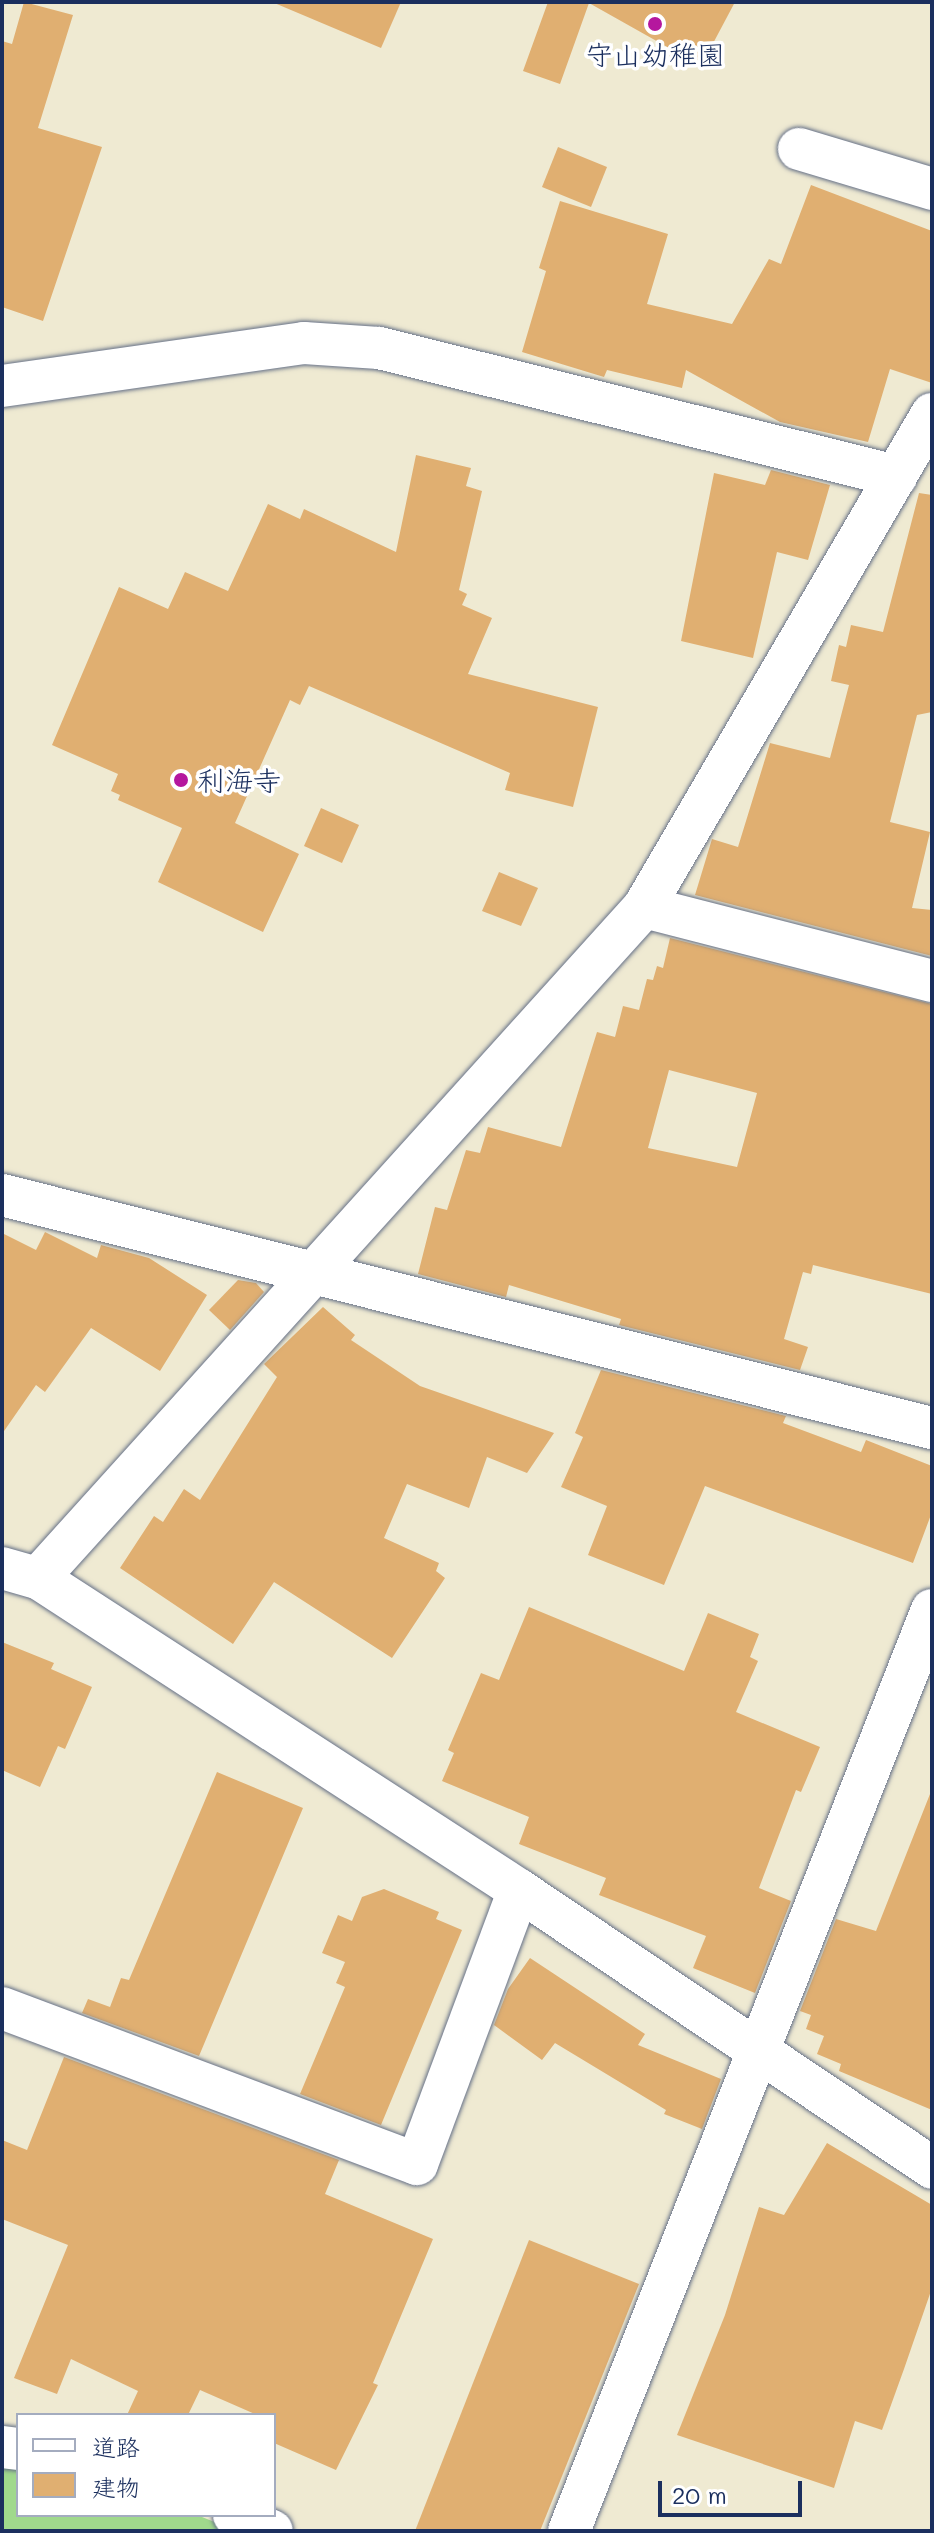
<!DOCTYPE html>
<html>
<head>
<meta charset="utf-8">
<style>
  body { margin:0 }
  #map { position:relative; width:934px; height:2533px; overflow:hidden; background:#efead2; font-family:Mali,"Klee One",sans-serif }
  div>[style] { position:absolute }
  .green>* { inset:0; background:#a0d98c }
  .building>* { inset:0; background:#e0af71 }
  .roads { filter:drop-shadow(0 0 2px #657087) drop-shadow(0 0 2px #657087) }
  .minor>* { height:42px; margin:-21px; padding:0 21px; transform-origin:21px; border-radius:21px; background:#fff }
  .dots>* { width:22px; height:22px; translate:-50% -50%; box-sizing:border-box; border:4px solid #fff; border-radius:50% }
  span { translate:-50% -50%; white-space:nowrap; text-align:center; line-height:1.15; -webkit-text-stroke:7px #fff; paint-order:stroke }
  .poi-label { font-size:28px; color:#1b2f5e }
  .left { translate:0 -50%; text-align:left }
  .frame { position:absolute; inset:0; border:4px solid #1b2f5e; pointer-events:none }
  .legend { position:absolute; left:16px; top:2413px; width:260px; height:104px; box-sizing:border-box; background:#fff; border:2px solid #a4acbf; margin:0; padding:10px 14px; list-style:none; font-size:24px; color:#1b2f5e }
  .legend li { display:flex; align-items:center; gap:16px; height:40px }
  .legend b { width:40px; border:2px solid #a4acbf }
  .scale { position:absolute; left:658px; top:2481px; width:144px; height:36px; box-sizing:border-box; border:4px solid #1b2f5e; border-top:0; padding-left:10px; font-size:24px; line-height:28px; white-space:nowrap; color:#1b2f5e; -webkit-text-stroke:6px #fff; paint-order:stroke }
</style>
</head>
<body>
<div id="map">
  <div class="green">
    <div style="clip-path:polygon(2px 2436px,18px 2443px,18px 2515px,197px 2515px,237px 2531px,2px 2531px)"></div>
  </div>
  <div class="building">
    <div style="clip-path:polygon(24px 2px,73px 15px,38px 128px,102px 147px,43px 321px,2px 307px,2px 41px,12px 44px)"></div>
    <div style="clip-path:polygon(272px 2px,401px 2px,381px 48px)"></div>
    <div style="clip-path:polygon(548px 2px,735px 2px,701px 66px,589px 3px,560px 84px,523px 71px)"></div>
    <div style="clip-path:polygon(558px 147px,607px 167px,591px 207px,542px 187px)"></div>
    <div style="clip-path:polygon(811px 185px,932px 231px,932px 383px,890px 369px,868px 442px,780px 422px,686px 370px,682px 388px,607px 370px,604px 377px,522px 352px,546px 271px,539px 268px,560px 201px,668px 234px,647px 304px,732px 324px,769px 259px,781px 264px)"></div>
    <div style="clip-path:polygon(416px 455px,471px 468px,466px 486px,482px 491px,459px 590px,467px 594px,462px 605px,492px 618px,468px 674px,598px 707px,573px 807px,505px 790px,510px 773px,309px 686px,300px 705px,290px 700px,235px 823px,299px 854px,263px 932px,158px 882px,182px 828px,118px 800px,120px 795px,111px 791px,118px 774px,52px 745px,119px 587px,168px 609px,185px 572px,228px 591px,268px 504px,300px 519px,304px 509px,396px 552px)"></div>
    <div style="clip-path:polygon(771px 470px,830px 485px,808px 560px,777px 552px,753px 658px,681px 641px,714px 473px,765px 485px)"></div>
    <div style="clip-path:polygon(919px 493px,932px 495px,932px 712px,917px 715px,890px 822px,930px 832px,912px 908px,932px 910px,932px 956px,695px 895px,712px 839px,738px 847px,770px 743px,830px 758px,849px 685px,831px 681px,839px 645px,846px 647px,851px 625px,883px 632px)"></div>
    <div style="clip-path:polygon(321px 808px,359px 825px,342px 863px,304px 846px)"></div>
    <div style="clip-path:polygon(499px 872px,538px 888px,521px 926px,482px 911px)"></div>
    <div style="clip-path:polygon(evenodd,670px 938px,932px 1004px,932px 1294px,813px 1265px,811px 1274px,803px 1272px,784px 1339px,808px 1347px,800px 1370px,619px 1325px,621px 1319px,509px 1285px,506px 1297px,418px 1274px,435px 1207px,447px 1210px,466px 1150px,480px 1153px,488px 1127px,561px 1147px,597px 1032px,615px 1037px,623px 1006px,639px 1010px,647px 979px,653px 980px,657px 966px,663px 968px,670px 938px,669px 1070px,757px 1093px,737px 1167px,648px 1148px,669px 1070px)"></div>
    <div style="clip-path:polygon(45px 1232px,97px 1258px,101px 1245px,149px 1258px,207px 1295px,160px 1371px,91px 1328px,45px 1392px,36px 1385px,2px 1434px,2px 1233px,36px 1250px)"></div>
    <div style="clip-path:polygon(238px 1280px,256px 1283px,264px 1292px,230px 1330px,209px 1310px)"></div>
    <div style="clip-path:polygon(323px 1307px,355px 1335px,351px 1340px,420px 1386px,554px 1433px,527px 1473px,487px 1457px,469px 1508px,407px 1484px,384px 1538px,439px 1563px,436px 1571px,445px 1578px,392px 1658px,274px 1582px,233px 1644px,120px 1568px,154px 1516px,163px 1522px,184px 1489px,200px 1500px,277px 1377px,264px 1364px)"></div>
    <div style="clip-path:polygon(601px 1370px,786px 1416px,783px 1423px,861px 1452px,866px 1440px,932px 1466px,932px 1512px,913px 1563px,705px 1486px,664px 1585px,588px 1555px,607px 1506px,561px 1487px,583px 1437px,575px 1433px)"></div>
    <div style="clip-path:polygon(529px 1607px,684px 1671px,708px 1613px,759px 1634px,750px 1657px,758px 1661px,736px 1712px,820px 1747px,801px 1792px,796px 1790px,759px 1888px,791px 1901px,755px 1993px,693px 1968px,706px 1936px,599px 1895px,606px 1878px,519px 1844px,529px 1817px,442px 1781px,454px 1753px,448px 1750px,481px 1673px,499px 1680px)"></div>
    <div style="clip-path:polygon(2px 1642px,54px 1663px,51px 1669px,92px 1687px,65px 1749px,58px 1746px,40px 1787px,2px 1770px)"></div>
    <div style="clip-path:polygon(217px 1772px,303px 1808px,199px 2056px,82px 2013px,88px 1999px,110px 2007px,121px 1978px,129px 1980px)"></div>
    <div style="clip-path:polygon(930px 1794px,932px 1795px,932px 2110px,839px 2071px,841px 2064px,817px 2054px,824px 2036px,806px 2029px,811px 2015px,800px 2011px,836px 1919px,876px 1931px)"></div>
    <div style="clip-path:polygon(384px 1889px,439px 1912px,436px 1919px,462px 1930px,381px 2125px,300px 2094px,345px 1987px,336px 1983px,345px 1962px,322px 1953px,338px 1915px,352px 1921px,362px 1897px)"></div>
    <div style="clip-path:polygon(530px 1958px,645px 2034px,638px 2045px,721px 2079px,702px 2129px,664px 2114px,666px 2110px,555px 2043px,542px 2060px,494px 2025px,508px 1989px)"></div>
    <div style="clip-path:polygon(64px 2057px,339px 2160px,325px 2194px,433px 2239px,373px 2383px,378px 2385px,336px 2470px,274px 2443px,274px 2415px,257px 2415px,200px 2390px,188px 2415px,127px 2415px,138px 2391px,71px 2359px,57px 2394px,14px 2378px,68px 2245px,2px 2219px,2px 2140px,27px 2150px)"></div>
    <div style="clip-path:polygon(827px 2143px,932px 2205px,932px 2288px,904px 2369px,882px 2430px,855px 2421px,834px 2488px,677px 2435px,725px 2315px,759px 2207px,784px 2215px)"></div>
    <div style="clip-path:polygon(529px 2240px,639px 2284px,540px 2531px,415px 2531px)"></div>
  </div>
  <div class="roads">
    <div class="minor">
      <div style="left:799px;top:149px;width:139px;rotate:16.7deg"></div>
      <div style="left:2px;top:386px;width:305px;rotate:-8.1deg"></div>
      <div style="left:304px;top:343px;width:75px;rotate:3.8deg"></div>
      <div style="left:379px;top:348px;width:533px;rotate:13.91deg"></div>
      <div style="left:644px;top:907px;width:297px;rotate:14.4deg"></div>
      <div style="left:2px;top:1195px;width:959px;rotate:14.07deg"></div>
      <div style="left:2px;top:1568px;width:37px;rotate:16deg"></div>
      <div style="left:38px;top:1578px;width:573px;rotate:32.97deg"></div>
      <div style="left:519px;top:1890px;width:498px;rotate:33.9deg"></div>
      <div style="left:38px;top:1578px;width:904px;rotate:-47.91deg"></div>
      <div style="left:644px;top:907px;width:571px;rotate:-59.71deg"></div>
      <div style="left:2px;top:2008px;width:443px;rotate:20.6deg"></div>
      <div style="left:417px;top:2164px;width:292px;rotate:-69.6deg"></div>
      <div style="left:2px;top:2447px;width:16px;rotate:7deg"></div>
      <div style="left:234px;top:2515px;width:41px;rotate:22.8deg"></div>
      <div style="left:569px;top:2531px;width:990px;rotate:-68.49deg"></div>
    </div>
  </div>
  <div class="dots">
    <div style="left:655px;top:24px;background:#b5179e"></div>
    <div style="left:181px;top:780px;background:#b5179e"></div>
  </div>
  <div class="poi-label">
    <span style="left:655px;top:54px">守山幼稚園</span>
    <span class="left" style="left:197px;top:780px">利海寺</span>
  </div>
  <div class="frame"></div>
  <ul class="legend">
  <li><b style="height:10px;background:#fff"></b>道路</li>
  <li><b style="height:22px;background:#e0af71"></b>建物</li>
  </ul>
  <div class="scale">20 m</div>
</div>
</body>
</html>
